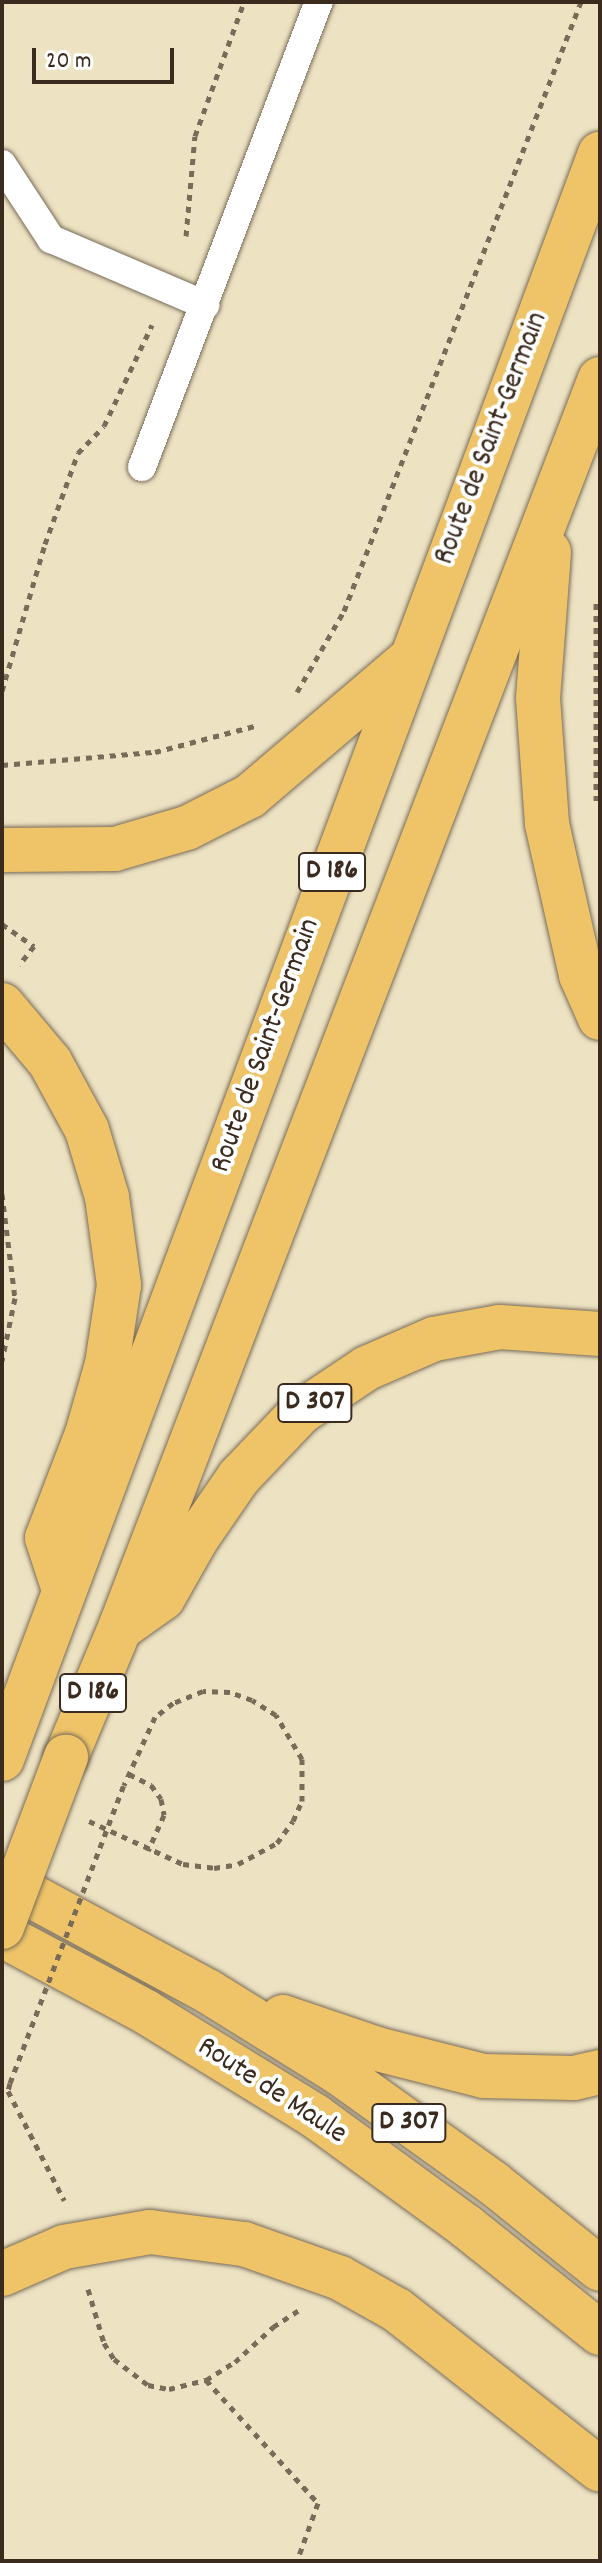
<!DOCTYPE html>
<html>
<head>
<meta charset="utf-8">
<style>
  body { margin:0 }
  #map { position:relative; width:602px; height:2563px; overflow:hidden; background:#ede3c3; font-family:Dekko,sans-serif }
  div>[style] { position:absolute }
  .path>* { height:5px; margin-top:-2.5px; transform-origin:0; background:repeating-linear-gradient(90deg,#796b58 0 6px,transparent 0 12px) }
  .roads { filter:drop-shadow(0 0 2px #796b58) drop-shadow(0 0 2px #796b58) }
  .lane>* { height:28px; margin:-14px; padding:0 14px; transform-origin:14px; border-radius:14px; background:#fff }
  .primary>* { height:44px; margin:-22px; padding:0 22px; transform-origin:22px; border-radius:22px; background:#efc469 }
  .path-bridge>* { height:5px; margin-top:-2.5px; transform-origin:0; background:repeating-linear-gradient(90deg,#796b58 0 6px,transparent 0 12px) }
  .bridges { filter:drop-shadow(0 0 2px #796b58) drop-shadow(0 0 2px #796b58) }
  .primary-bridge>* { height:44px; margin:-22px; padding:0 22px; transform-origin:22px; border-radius:22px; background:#efc469 }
  span { translate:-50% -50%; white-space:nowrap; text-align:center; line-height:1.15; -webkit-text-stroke:8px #fff; paint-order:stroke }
  .shield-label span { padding:2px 6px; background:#fff; border:2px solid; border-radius:6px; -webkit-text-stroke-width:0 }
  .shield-label { font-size:28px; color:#3b2a1e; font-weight:700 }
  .street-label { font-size:30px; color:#3b2a1e }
  .frame { position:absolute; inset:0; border:4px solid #3b2a1e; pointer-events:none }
  .scale { position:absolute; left:32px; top:48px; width:142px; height:36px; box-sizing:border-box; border:4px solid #3b2a1e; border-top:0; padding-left:10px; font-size:24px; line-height:28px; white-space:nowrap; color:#3b2a1e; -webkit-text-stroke:6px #fff; paint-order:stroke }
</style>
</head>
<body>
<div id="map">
  <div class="path">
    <div style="left:186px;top:236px;width:100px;rotate:-84.9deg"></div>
    <div style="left:195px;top:136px;width:143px;rotate:-69.9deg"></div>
    <div style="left:2px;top:691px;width:153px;rotate:-73.7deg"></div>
    <div style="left:45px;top:544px;width:97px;rotate:-70.1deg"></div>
    <div style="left:78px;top:453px;width:37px;rotate:-46deg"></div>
    <div style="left:104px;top:426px;width:112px;rotate:-64.6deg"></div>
    <div style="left:297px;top:692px;width:94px;rotate:-59.9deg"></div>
    <div style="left:344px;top:611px;width:653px;rotate:-68.74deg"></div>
    <div style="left:2px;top:765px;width:154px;rotate:-4.9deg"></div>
    <div style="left:155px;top:752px;width:103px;rotate:-14.6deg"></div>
    <div style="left:596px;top:801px;width:202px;rotate:-90deg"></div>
    <div style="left:2px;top:924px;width:39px;rotate:35deg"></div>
    <div style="left:34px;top:946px;width:24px;rotate:128deg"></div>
    <div style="left:2px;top:1194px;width:105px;rotate:82.9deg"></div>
    <div style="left:15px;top:1298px;width:64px;rotate:101.7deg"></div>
    <div style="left:129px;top:1774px;width:25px;rotate:27deg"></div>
    <div style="left:151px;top:1785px;width:17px;rotate:54deg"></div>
    <div style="left:161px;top:1799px;width:16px;rotate:79deg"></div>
    <div style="left:164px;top:1815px;width:39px;rotate:114deg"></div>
    <div style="left:89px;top:1821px;width:103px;rotate:24.6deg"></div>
    <div style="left:183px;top:1864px;width:31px;rotate:7deg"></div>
    <div style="left:214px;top:1868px;width:24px;rotate:-9deg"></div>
    <div style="left:238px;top:1864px;width:44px;rotate:-28.3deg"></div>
    <div style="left:277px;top:1843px;width:27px;rotate:-54deg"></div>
    <div style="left:293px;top:1821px;width:22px;rotate:-66deg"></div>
    <div style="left:302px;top:1801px;width:42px;rotate:-90deg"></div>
    <div style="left:302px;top:1759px;width:51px;rotate:-120.6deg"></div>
    <div style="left:276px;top:1715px;width:28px;rotate:-148deg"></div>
    <div style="left:252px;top:1700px;width:23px;rotate:-160deg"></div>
    <div style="left:230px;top:1692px;width:27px;rotate:-178deg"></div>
    <div style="left:203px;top:1691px;width:32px;rotate:158deg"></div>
    <div style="left:173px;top:1703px;width:23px;rotate:142deg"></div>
    <div style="left:155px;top:1717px;width:75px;rotate:114.5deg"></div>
    <div style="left:10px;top:2083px;width:8px;rotate:104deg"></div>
    <div style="left:8px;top:2091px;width:123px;rotate:62.8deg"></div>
    <div style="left:88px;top:2289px;width:56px;rotate:73.5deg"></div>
    <div style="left:104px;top:2343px;width:19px;rotate:58deg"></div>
    <div style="left:114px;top:2359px;width:43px;rotate:37.4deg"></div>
    <div style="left:148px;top:2385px;width:21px;rotate:11deg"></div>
    <div style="left:169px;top:2389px;width:38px;rotate:-14deg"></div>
    <div style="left:206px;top:2380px;width:34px;rotate:-32deg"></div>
    <div style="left:235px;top:2362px;width:52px;rotate:-42.6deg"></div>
    <div style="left:273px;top:2327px;width:30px;rotate:-33deg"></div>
    <div style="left:206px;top:2380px;width:166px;rotate:47.7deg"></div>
    <div style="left:318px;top:2503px;width:62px;rotate:109.9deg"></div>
  </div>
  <div class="roads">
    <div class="lane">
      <div style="left:2px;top:164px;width:90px;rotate:56.8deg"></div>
      <div style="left:51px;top:239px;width:168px;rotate:23.2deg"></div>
      <div style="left:142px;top:467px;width:498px;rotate:-69.2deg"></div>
    </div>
    <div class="primary">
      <div style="left:549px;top:552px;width:146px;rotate:94.3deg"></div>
      <div style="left:538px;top:698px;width:126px;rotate:85.9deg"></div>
      <div style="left:547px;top:824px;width:155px;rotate:77.3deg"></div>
      <div style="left:581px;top:975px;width:47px;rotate:66.2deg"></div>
      <div style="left:2px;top:850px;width:113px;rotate:-0.5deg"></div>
      <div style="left:115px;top:849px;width:75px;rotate:-16.3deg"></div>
      <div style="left:187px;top:828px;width:71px;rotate:-26.9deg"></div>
      <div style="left:250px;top:796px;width:206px;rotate:-40.5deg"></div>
      <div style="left:2px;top:1005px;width:75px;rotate:49.9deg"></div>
      <div style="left:50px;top:1062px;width:77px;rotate:61.4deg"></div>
      <div style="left:87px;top:1130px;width:70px;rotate:73.4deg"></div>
      <div style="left:107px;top:1197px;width:89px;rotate:82.2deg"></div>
      <div style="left:119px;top:1285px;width:80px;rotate:98.6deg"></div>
      <div style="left:107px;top:1364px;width:73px;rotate:105.9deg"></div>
      <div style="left:87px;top:1434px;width:111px;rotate:111deg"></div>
      <div style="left:47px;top:1538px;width:55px;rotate:71.9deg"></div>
      <div style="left:122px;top:1627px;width:50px;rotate:-35.3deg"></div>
      <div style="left:163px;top:1598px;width:69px;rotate:-60.5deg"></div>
      <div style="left:197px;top:1538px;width:74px;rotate:-55.5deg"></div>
      <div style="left:239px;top:1477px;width:90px;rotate:-46.4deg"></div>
      <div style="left:301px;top:1412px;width:79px;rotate:-33.7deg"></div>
      <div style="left:367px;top:1368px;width:73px;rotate:-23.4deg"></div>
      <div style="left:434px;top:1339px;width:67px;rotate:-10.3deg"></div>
      <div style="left:500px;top:1327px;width:100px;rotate:4deg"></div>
      <div style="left:66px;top:1757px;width:140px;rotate:-67.3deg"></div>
      <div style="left:120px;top:1628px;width:1338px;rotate:-68.98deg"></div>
      <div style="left:2px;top:1759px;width:1713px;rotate:-69.57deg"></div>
      <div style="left:2px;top:1880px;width:235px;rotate:28.4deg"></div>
      <div style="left:209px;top:1992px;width:152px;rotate:31.8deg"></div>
      <div style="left:338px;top:2072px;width:191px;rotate:35.6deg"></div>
      <div style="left:493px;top:2183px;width:137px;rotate:38.8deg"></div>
      <div style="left:2px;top:1935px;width:163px;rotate:28.1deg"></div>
      <div style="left:146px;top:2012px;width:198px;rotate:31.6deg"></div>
      <div style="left:315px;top:2116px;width:188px;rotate:36.1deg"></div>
      <div style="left:467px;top:2227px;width:170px;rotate:38.6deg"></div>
      <div style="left:283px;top:2017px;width:99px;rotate:18.8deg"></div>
      <div style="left:377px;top:2049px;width:110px;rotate:14.2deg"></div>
      <div style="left:484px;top:2076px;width:90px;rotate:1.3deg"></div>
      <div style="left:574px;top:2078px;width:27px;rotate:-13deg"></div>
      <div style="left:2px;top:2274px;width:68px;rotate:-23.5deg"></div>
      <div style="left:64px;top:2247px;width:87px;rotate:-9.9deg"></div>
      <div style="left:150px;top:2232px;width:95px;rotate:7.3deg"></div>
      <div style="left:244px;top:2244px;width:102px;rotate:19.5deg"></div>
      <div style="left:340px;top:2278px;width:65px;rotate:29.3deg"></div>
      <div style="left:397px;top:2310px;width:258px;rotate:38.2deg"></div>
    </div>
  </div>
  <div class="path-bridge">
    <div style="left:10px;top:2083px;width:319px;rotate:-69.1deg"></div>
  </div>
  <div class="bridges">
    <div class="primary-bridge">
      <div style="left:2px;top:1927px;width:182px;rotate:-69.4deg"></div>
    </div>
  </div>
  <div class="shield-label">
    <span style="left:332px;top:872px">D 186</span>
    <span style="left:315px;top:1403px">D 307</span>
    <span style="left:93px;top:1693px">D 186</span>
    <span style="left:409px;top:2123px">D 307</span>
  </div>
  <div class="street-label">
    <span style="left:493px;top:439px;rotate:-69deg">Route de Saint-Germain</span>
    <span style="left:267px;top:1046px;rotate:-70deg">Route de Saint-Germain</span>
    <span style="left:271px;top:2092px;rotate:33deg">Route de Maule</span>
  </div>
  <div class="frame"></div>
  <div class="scale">20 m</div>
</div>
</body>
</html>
